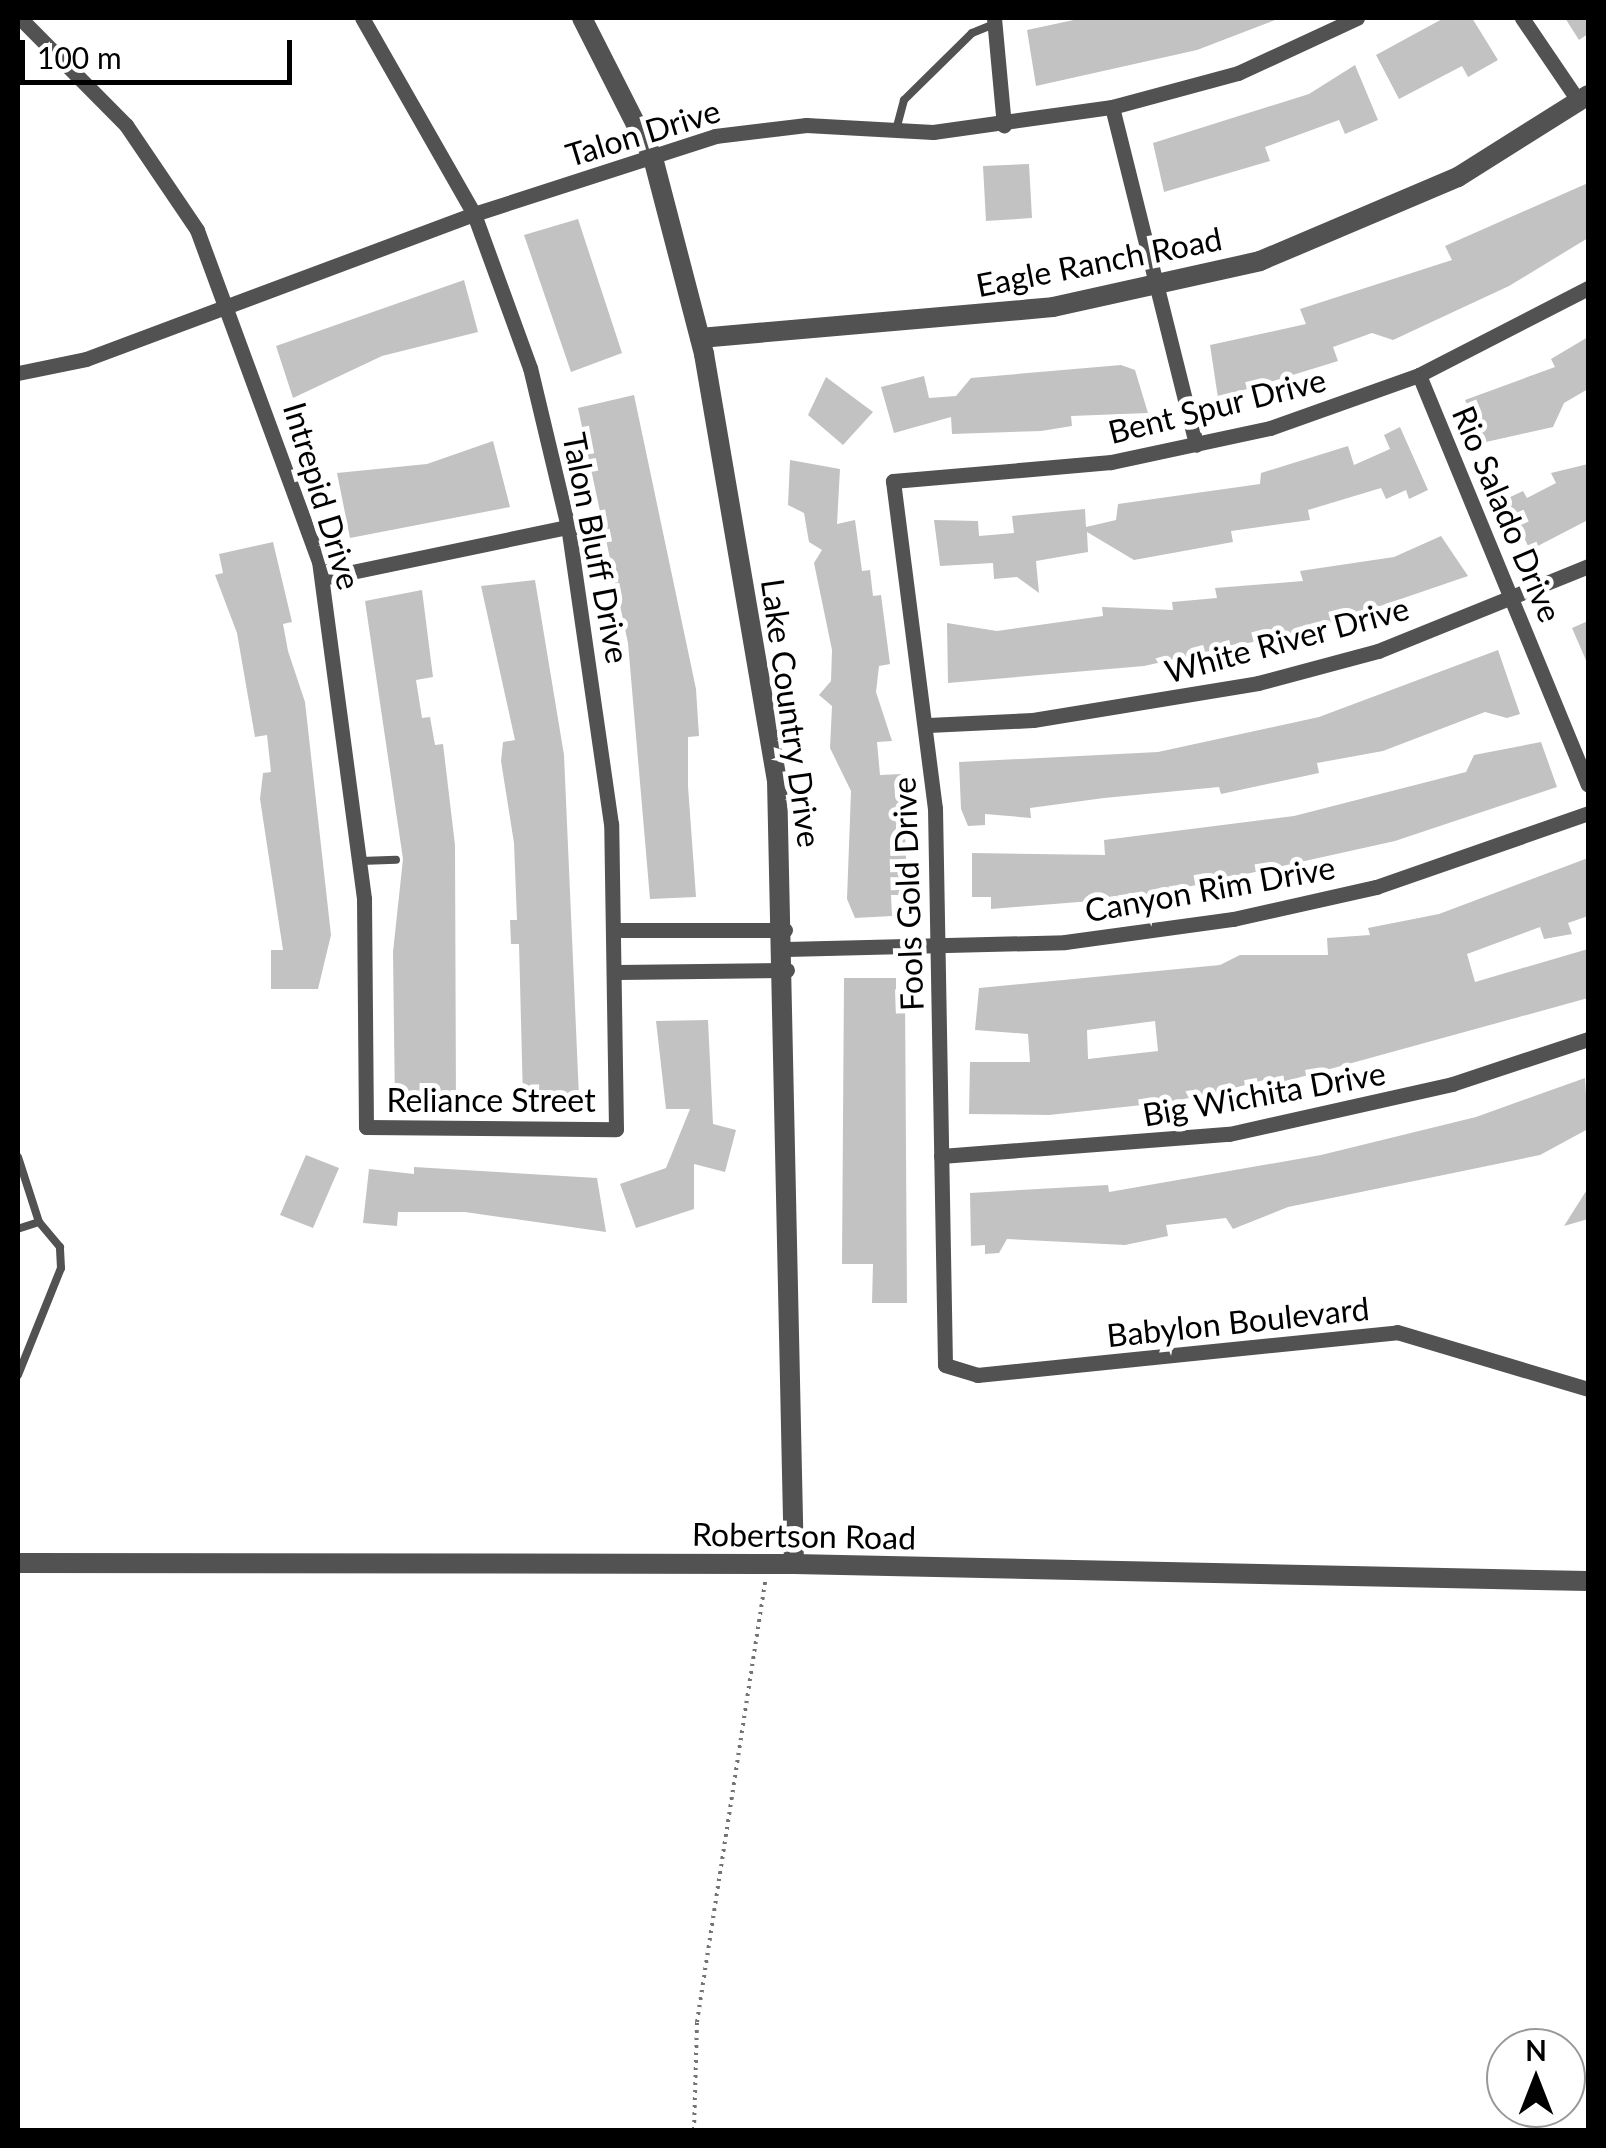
<!DOCTYPE html>
<html>
<head>
<meta charset="utf-8">
<style>
  body { margin:0 }
  #map { position:relative; width:1606px; height:2148px; overflow:hidden; background:#fff; font-family:Lato,sans-serif }
  div>[style] { position:absolute }
  .building>* { inset:0; background:#c2c2c2 }
  .path>* { height:4px; margin-top:-2px; transform-origin:0; background:repeating-linear-gradient(90deg,#747474 0 2.5px,transparent 0 7.5px) }
  .service>* { height:8px; margin:-4px; padding:0 4px; transform-origin:4px; border-radius:4px; background:#525252 }
  .minor>* { height:15px; margin:-7.5px; padding:0 7.5px; transform-origin:7.5px; border-radius:7.5px; background:#525252 }
  .tertiary>* { height:20px; margin:-10px; padding:0 10px; transform-origin:10px; border-radius:10px; background:#525252 }
  span { translate:-50% -50%; white-space:nowrap; text-align:center; line-height:1.15; -webkit-text-stroke:10px #fff; paint-order:stroke }
  .street-label { font-size:32px; color:#000 }
  .frame { position:absolute; inset:0; border:20px solid #000; pointer-events:none }
  .north { position:absolute; left:1486px; top:2028px; width:100px; height:100px; box-sizing:border-box; background:#fff; border:2px solid #999; border-radius:50%; rotate:0deg; font-size:28px; font-weight:700; line-height:40px; text-align:center; color:#000 }
  .north::after { content:''; display:block; margin:auto; width:35px; height:45px; background:#000; clip-path:polygon(50% 0,100% 100%,50% 72%,0 100%) }
  .scale { position:absolute; left:20px; top:40px; width:272px; height:45px; box-sizing:border-box; border:5px solid #000; border-top:0; padding-left:12px; font-size:30px; line-height:35px; white-space:nowrap; color:#000; -webkit-text-stroke:8px #fff; paint-order:stroke }
</style>
</head>
<body>
<div id="map">
  <div class="building">
    <div style="clip-path:polygon(1083px 18px,1275px 18px,1275px 20px,1197px 50px,1036px 86px,1027px 30px)"></div>
    <div style="clip-path:polygon(1444px 18px,1472px 18px,1498px 60px,1468px 77px,1462px 66px,1399px 99px,1376px 55px)"></div>
    <div style="clip-path:polygon(1565px 18px,1588px 18px,1588px 34px,1579px 40px)"></div>
    <div style="clip-path:polygon(1355px 65px,1378px 120px,1345px 134px,1339px 120px,1265px 147px,1270px 161px,1164px 192px,1153px 143px,1309px 94px)"></div>
    <div style="clip-path:polygon(1029px 164px,1032px 218px,986px 221px,983px 166px)"></div>
    <div style="clip-path:polygon(1588px 183px,1588px 238px,1509px 286px,1393px 340px,1372px 333px,1333px 347px,1338px 361px,1218px 398px,1210px 345px,1306px 324px,1300px 309px,1452px 260px,1445px 246px)"></div>
    <div style="clip-path:polygon(578px 219px,622px 353px,571px 372px,524px 235px)"></div>
    <div style="clip-path:polygon(464px 280px,478px 332px,382px 356px,293px 398px,276px 346px)"></div>
    <div style="clip-path:polygon(1588px 337px,1588px 389px,1564px 403px,1553px 427px,1486px 442px,1465px 400px,1555px 367px,1551px 359px)"></div>
    <div style="clip-path:polygon(1121px 365px,1135px 370px,1148px 413px,1071px 416px,1072px 426px,1041px 431px,952px 434px,951px 417px,894px 433px,881px 387px,924px 376px,929px 398px,956px 396px,971px 378px)"></div>
    <div style="clip-path:polygon(826px 377px,873px 412px,843px 445px,808px 415px)"></div>
    <div style="clip-path:polygon(634px 395px,696px 689px,699px 736px,688px 737px,688px 786px,696px 897px,650px 899px,628px 643px,578px 408px)"></div>
    <div style="clip-path:polygon(1400px 427px,1428px 490px,1409px 499px,1406px 490px,1386px 499px,1381px 488px,1308px 510px,1310px 520px,1231px 531px,1233px 542px,1134px 560px,1087px 532px,1088px 552px,1036px 561px,1039px 593px,1017px 577px,994px 579px,993px 563px,940px 566px,934px 520px,978px 521px,979px 536px,1014px 533px,1012px 516px,1085px 509px,1086px 527px,1116px 520px,1118px 504px,1260px 484px,1261px 473px,1348px 446px,1354px 465px,1390px 449px,1384px 435px)"></div>
    <div style="clip-path:polygon(493px 441px,510px 507px,350px 538px,337px 473px,427px 464px)"></div>
    <div style="clip-path:polygon(790px 460px,840px 469px,837px 524px,855px 520px,862px 571px,870px 570px,873px 596px,881px 595px,890px 664px,879px 666px,876px 692px,892px 741px,877px 742px,880px 775px,902px 774px,907px 877px,907px 895px,891px 895px,892px 916px,855px 918px,847px 899px,851px 791px,830px 748px,832px 706px,819px 695px,831px 681px,832px 650px,814px 563px,822px 550px,809px 542px,804px 513px,788px 505px)"></div>
    <div style="clip-path:polygon(1588px 464px,1586px 521px,1530px 550px,1506px 499px,1523px 491px,1527px 498px,1556px 483px,1551px 473px)"></div>
    <div style="clip-path:polygon(1441px 536px,1468px 576px,1316px 628px,1144px 666px,948px 683px,947px 623px,997px 631px,1103px 616px,1102px 607px,1173px 610px,1172px 602px,1217px 598px,1215px 588px,1303px 581px,1300px 571px,1394px 557px)"></div>
    <div style="clip-path:polygon(273px 542px,292px 622px,283px 624px,288px 651px,305px 702px,331px 935px,318px 989px,271px 989px,271px 950px,283px 950px,260px 799px,263px 773px,271px 772px,267px 735px,255px 737px,237px 633px,215px 575px,223px 573px,219px 554px)"></div>
    <div style="clip-path:polygon(535px 580px,564px 755px,579px 1097px,523px 1099px,519px 944px,511px 944px,510px 920px,517px 920px,514px 843px,501px 761px,503px 742px,515px 740px,481px 586px)"></div>
    <div style="clip-path:polygon(422px 590px,433px 677px,416px 680px,422px 718px,430px 717px,435px 745px,443px 744px,455px 845px,456px 1104px,395px 1106px,393px 952px,403px 859px,365px 601px)"></div>
    <div style="clip-path:polygon(1588px 621px,1588px 665px,1572px 628px)"></div>
    <div style="clip-path:polygon(1498px 650px,1520px 714px,1507px 718px,1485px 712px,1383px 751px,1317px 763px,1319px 773px,1221px 794px,1219px 787px,1104px 798px,1030px 808px,1031px 818px,985px 814px,985px 825px,968px 826px,961px 809px,959px 762px,1158px 752px,1319px 717px)"></div>
    <div style="clip-path:polygon(1541px 742px,1557px 787px,1395px 841px,1142px 897px,991px 909px,991px 897px,972px 897px,972px 853px,1105px 855px,1104px 840px,1294px 816px,1466px 772px,1474px 755px)"></div>
    <div style="clip-path:polygon(evenodd,1588px 858px,1588px 916px,1568px 923px,1572px 934px,1544px 939px,1540px 927px,1467px 954px,1475px 982px,1588px 949px,1588px 998px,1265px 1087px,1264px 1080px,1189px 1100px,1049px 1115px,969px 1114px,970px 1062px,1030px 1062px,1028px 1034px,975px 1030px,979px 988px,1220px 965px,1240px 955px,1328px 955px,1327px 938px,1370px 935px,1368px 928px,1439px 914px,1588px 858px,1155px 1021px,1158px 1051px,1088px 1059px,1087px 1030px,1155px 1021px)"></div>
    <div style="clip-path:polygon(844px 978px,896px 978px,896px 993px,905px 993px,907px 1303px,872px 1303px,873px 1264px,842px 1264px)"></div>
    <div style="clip-path:polygon(708px 1020px,713px 1124px,736px 1130px,725px 1172px,694px 1164px,694px 1209px,636px 1228px,620px 1184px,666px 1168px,690px 1109px,666px 1109px,656px 1021px)"></div>
    <div style="clip-path:polygon(1585px 1078px,1588px 1129px,1540px 1155px,1288px 1207px,1233px 1229px,1226px 1218px,1166px 1225px,1168px 1236px,1125px 1245px,1007px 1239px,999px 1253px,985px 1254px,985px 1245px,971px 1246px,970px 1193px,1108px 1185px,1109px 1192px,1321px 1155px,1476px 1117px)"></div>
    <div style="clip-path:polygon(306px 1155px,339px 1168px,313px 1228px,280px 1215px)"></div>
    <div style="clip-path:polygon(414px 1167px,597px 1178px,606px 1232px,465px 1212px,398px 1212px,397px 1226px,363px 1223px,369px 1169px,414px 1174px)"></div>
    <div style="clip-path:polygon(1588px 1188px,1588px 1219px,1564px 1226px)"></div>
  </div>
  <div class="path">
    <div style="left:694px;top:2130px;width:108px;rotate:-88.4deg"></div>
    <div style="left:697px;top:2022px;width:446px;rotate:-81.2deg"></div>
  </div>
  <div class="service">
    <div style="left:896px;top:130px;width:31px;rotate:-75deg"></div>
    <div style="left:904px;top:100px;width:95px;rotate:-44.6deg"></div>
    <div style="left:972px;top:33px;width:24px;rotate:-22deg"></div>
    <div style="left:361px;top:861px;width:35px;rotate:-2deg"></div>
    <div style="left:18px;top:1157px;width:68px;rotate:72.1deg"></div>
    <div style="left:39px;top:1222px;width:22px;rotate:162deg"></div>
    <div style="left:18px;top:1375px;width:115px;rotate:-68.1deg"></div>
    <div style="left:61px;top:1268px;width:21px;rotate:-93deg"></div>
    <div style="left:60px;top:1247px;width:33px;rotate:-130deg"></div>
  </div>
  <div class="minor">
    <div style="left:20px;top:18px;width:151px;rotate:45.3deg"></div>
    <div style="left:126px;top:125px;width:127px;rotate:55.9deg"></div>
    <div style="left:197px;top:230px;width:353px;rotate:69.8deg"></div>
    <div style="left:319px;top:561px;width:341px;rotate:82.4deg"></div>
    <div style="left:364px;top:899px;width:228px;rotate:89.5deg"></div>
    <div style="left:366px;top:1127px;width:250px;rotate:0.5deg"></div>
    <div style="left:616px;top:1129px;width:305px;rotate:-90.9deg"></div>
    <div style="left:611px;top:824px;width:300px;rotate:-98.2deg"></div>
    <div style="left:568px;top:527px;width:163px;rotate:-103.4deg"></div>
    <div style="left:530px;top:368px;width:164px;rotate:-110deg"></div>
    <div style="left:474px;top:214px;width:226px;rotate:-119.7deg"></div>
    <div style="left:994px;top:18px;width:108px;rotate:84.7deg"></div>
    <div style="left:1522px;top:18px;width:102px;rotate:55.8deg"></div>
    <div style="left:1112px;top:107px;width:348px;rotate:76deg"></div>
    <div style="left:1588px;top:288px;width:190px;rotate:152.8deg"></div>
    <div style="left:1419px;top:375px;width:158px;rotate:160.4deg"></div>
    <div style="left:1270px;top:428px;width:163px;rotate:167.9deg"></div>
    <div style="left:1111px;top:462px;width:219px;rotate:175deg"></div>
    <div style="left:893px;top:481px;width:330px;rotate:82.7deg"></div>
    <div style="left:935px;top:808px;width:557px;rotate:88.97deg"></div>
    <div style="left:945px;top:1365px;width:34px;rotate:17deg"></div>
    <div style="left:977px;top:1375px;width:422px;rotate:-5.8deg"></div>
    <div style="left:1397px;top:1332px;width:199px;rotate:16.6deg"></div>
    <div style="left:18px;top:373px;width:69px;rotate:-11.6deg"></div>
    <div style="left:86px;top:359px;width:414px;rotate:-20.5deg"></div>
    <div style="left:474px;top:214px;width:253px;rotate:-17.9deg"></div>
    <div style="left:715px;top:136px;width:92px;rotate:-6.9deg"></div>
    <div style="left:806px;top:125px;width:127px;rotate:3.2deg"></div>
    <div style="left:933px;top:132px;width:181px;rotate:-8deg"></div>
    <div style="left:1112px;top:107px;width:131px;rotate:-15.1deg"></div>
    <div style="left:1238px;top:73px;width:131px;rotate:-24.8deg"></div>
    <div style="left:1419px;top:375px;width:443px;rotate:67.6deg"></div>
    <div style="left:323px;top:578px;width:250px;rotate:-11.8deg"></div>
    <div style="left:928px;top:725px;width:105px;rotate:-2.7deg"></div>
    <div style="left:1033px;top:720px;width:228px;rotate:-9.3deg"></div>
    <div style="left:1258px;top:683px;width:124px;rotate:-14.9deg"></div>
    <div style="left:1378px;top:651px;width:227px;rotate:-22deg"></div>
    <div style="left:616px;top:930px;width:169px"></div>
    <div style="left:786px;top:949px;width:279px;rotate:-1.4deg"></div>
    <div style="left:1065px;top:942px;width:170px;rotate:-7.8deg"></div>
    <div style="left:1233px;top:919px;width:147px;rotate:-12.6deg"></div>
    <div style="left:1376px;top:887px;width:225px;rotate:-19.2deg"></div>
    <div style="left:618px;top:972px;width:169px;rotate:-0.7deg"></div>
    <div style="left:941px;top:1156px;width:289px;rotate:-4.4deg"></div>
    <div style="left:1229px;top:1134px;width:229px;rotate:-12.6deg"></div>
    <div style="left:1452px;top:1084px;width:143px;rotate:-18.3deg"></div>
  </div>
  <div class="tertiary">
    <div style="left:582px;top:18px;width:157px;rotate:63.1deg"></div>
    <div style="left:653px;top:158px;width:203px;rotate:75.4deg"></div>
    <div style="left:704px;top:354px;width:432px;rotate:80.3deg"></div>
    <div style="left:777px;top:780px;width:784px;rotate:88.76deg"></div>
    <div style="left:700px;top:338px;width:354px;rotate:-5deg"></div>
    <div style="left:1053px;top:307px;width:212px;rotate:-12.5deg"></div>
    <div style="left:1260px;top:261px;width:215px;rotate:-23deg"></div>
    <div style="left:1458px;top:177px;width:154px;rotate:-32.2deg"></div>
    <div style="left:18px;top:1563px;width:776px;rotate:0.07deg"></div>
    <div style="left:794px;top:1564px;width:794px;rotate:1.23deg"></div>
  </div>
  <div class="street-label">
    <span style="left:643px;top:133px;rotate:-17deg">Talon Drive</span>
    <span style="left:1099px;top:262px;rotate:-11deg">Eagle Ranch Road</span>
    <span style="left:1217px;top:406px;rotate:-14deg">Bent Spur Drive</span>
    <span style="left:322px;top:496px;rotate:73deg">Intrepid Drive</span>
    <span style="left:1507px;top:514px;rotate:67deg">Rio Salado Drive</span>
    <span style="left:596px;top:548px;rotate:79deg">Talon Bluff Drive</span>
    <span style="left:1287px;top:640px;rotate:-15deg">White River Drive</span>
    <span style="left:791px;top:713px;rotate:82deg">Lake Country Drive</span>
    <span style="left:1210px;top:889px;rotate:-10deg">Canyon Rim Drive</span>
    <span style="left:908px;top:894px;rotate:-92deg">Fools Gold Drive</span>
    <span style="left:1264px;top:1094px;rotate:-10deg">Big Wichita Drive</span>
    <span style="left:491px;top:1100px">Reliance Street</span>
    <span style="left:1238px;top:1322px;rotate:-6deg">Babylon Boulevard</span>
    <span style="left:804px;top:1536px;rotate:1deg">Robertson Road</span>
  </div>
  <div class="frame"></div>
  <div class="north">N</div>
  <div class="scale">100 m</div>
</div>
</body>
</html>
